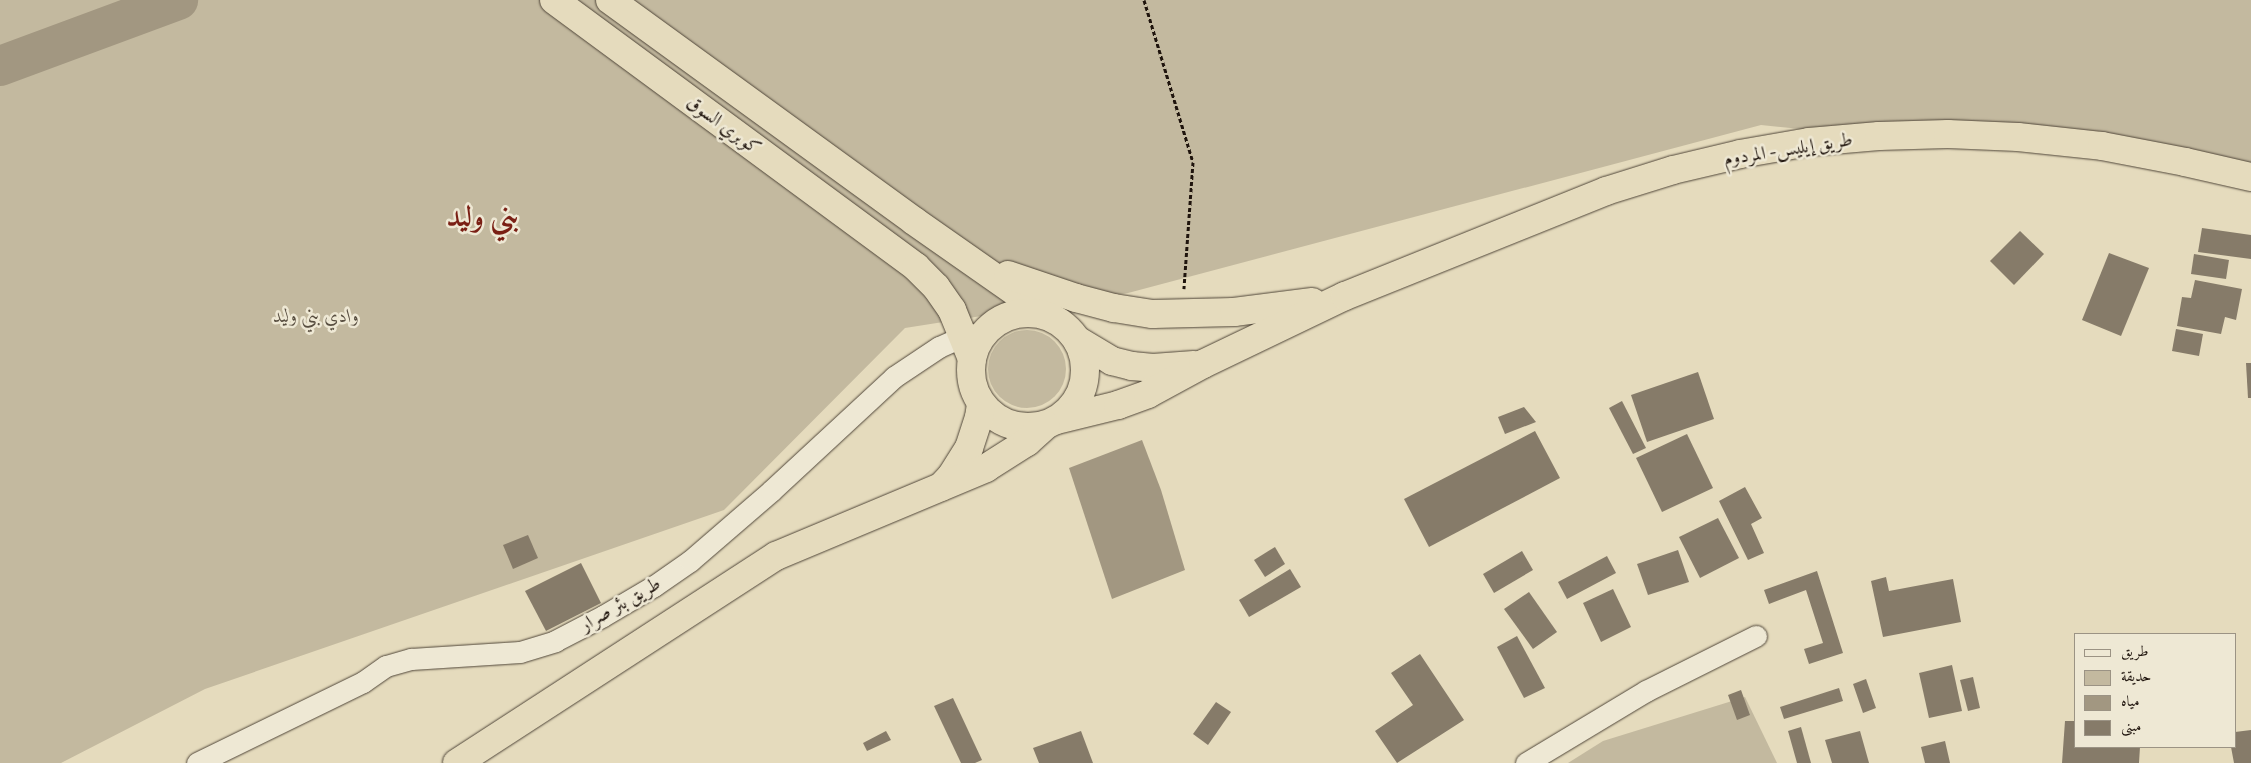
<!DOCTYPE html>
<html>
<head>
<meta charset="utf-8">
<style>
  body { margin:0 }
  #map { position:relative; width:2251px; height:763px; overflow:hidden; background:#e5dbbd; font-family:"Gentium Book Plus",Amiri,serif }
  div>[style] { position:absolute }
  .green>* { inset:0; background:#c3b99f }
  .round { border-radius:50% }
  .water>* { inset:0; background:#a29781 }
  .river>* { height:40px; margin:-20px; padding:0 20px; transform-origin:20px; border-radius:20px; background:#a29781 }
  .building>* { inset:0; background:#867b69 }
  .path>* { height:3px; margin-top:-1.5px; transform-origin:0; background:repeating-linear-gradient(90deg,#1f140d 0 4px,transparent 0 6.5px) }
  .roads { filter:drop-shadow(0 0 1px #504639) drop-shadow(0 0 1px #504639) }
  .minor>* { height:21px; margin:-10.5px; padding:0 10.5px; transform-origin:10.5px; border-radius:10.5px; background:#eee8d4 }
  .trunk>* { height:28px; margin:-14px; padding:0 14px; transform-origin:14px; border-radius:14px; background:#e5dbbd }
  .trunk>.ring { margin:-14px; padding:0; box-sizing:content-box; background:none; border:28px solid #e5dbbd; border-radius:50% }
  span { translate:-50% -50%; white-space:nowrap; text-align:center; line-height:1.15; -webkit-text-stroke:5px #eee8d4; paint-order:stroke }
  .street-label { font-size:19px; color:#1f140d }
  .park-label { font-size:19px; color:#584e40; font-style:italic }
  .town-label { font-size:29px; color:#7a1f14; font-weight:700 }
  .legend { position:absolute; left:2074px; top:633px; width:162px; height:115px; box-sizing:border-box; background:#eee8d4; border:1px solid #9b9384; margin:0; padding:6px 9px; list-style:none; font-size:15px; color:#1f140d }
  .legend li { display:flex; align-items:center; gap:10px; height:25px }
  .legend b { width:25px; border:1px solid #9b9384 }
</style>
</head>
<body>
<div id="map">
  <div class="green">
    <div style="clip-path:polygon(0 0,2251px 0,2251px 174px,1761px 125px,1128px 293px,905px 328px,724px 510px,205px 689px,61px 763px,0 763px)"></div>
    <div class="round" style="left:988px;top:330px;width:78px;height:78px"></div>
    <div style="clip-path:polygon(1745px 697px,1777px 763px,1568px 763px,1603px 741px)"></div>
  </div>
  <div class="water">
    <div style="clip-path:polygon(1142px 440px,1161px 490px,1185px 570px,1112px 599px,1069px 468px)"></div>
  </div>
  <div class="river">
    <div style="left:0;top:66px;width:190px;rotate:-20.3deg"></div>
  </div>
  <div class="building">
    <div style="clip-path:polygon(2202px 228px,2251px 235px,2251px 259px,2198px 252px)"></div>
    <div style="clip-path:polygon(2020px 231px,2044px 254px,2014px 285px,1990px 261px)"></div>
    <div style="clip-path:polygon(2109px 253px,2149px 268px,2121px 336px,2082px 320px)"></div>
    <div style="clip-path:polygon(2194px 254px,2229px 260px,2226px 279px,2191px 274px)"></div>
    <div style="clip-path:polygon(2195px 280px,2242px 289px,2236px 320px,2225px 317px,2221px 334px,2177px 326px,2182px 297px,2191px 298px)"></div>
    <div style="clip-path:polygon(2176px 329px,2203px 334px,2199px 356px,2172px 351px)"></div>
    <div style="clip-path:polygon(2246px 363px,2251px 363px,2251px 398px,2248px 398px)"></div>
    <div style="clip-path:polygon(1698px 372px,1714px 419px,1647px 442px,1631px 395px)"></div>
    <div style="clip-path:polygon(1622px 401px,1646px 448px,1633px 454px,1609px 408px)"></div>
    <div style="clip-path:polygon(1524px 407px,1536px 422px,1505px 434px,1498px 417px)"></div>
    <div style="clip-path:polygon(1535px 431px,1560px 478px,1429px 547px,1404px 499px)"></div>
    <div style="clip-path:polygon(1687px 434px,1713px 488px,1662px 512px,1636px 458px)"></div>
    <div style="clip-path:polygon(1745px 487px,1762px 518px,1751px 524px,1764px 553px,1748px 560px,1719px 501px)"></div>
    <div style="clip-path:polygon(1718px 518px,1739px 558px,1700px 578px,1679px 537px)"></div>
    <div style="clip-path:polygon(528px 535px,538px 558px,513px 569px,503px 545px)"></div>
    <div style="clip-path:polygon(1275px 547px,1285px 564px,1265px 577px,1254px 560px)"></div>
    <div style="clip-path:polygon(1678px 550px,1689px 582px,1648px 595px,1637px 564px)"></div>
    <div style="clip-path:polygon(1522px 551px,1533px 570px,1494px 593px,1483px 574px)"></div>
    <div style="clip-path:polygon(1607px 556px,1616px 573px,1567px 599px,1558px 582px)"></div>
    <div style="clip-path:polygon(581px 563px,601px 603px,546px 631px,525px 591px)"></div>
    <div style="clip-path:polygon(1290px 569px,1301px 587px,1249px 617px,1239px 600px)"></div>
    <div style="clip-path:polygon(1817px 571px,1843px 653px,1809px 664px,1804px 649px,1823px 643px,1806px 590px,1769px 604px,1764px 590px)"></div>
    <div style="clip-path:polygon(1886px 577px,1889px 591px,1953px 579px,1961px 622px,1883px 637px,1871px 581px)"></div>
    <div style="clip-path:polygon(1613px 589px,1631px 627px,1601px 642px,1583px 603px)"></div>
    <div style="clip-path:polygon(1529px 592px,1557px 632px,1533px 649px,1504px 609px)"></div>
    <div style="clip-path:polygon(1517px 636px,1545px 688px,1524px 698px,1497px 647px)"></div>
    <div style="clip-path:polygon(1420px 654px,1464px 720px,1397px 763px,1375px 731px,1413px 705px,1391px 673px)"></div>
    <div style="clip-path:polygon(1952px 665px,1962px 711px,1929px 718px,1919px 673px)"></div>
    <div style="clip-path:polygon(1973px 677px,1980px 708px,1968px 711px,1960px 680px)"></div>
    <div style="clip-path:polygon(1866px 679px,1876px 708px,1863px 713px,1853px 684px)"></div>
    <div style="clip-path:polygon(1839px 688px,1843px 701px,1784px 719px,1780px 707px)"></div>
    <div style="clip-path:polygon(1741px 690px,1750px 715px,1737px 720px,1728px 695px)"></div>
    <div style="clip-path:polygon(953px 698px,982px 760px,975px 763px,961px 763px,934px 706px)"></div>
    <div style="clip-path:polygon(1216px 702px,1231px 712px,1208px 745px,1193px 734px)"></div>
    <div style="clip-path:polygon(2065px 721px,2075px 721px,2075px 747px,2140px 747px,2139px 763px,2062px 763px)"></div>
    <div style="clip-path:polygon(1801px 727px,1811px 763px,1797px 763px,1788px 731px)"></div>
    <div style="clip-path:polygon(2251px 730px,2251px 763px,2234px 763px,2231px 747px,2235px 747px,2235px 732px)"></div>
    <div style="clip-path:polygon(886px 731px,891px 740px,867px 751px,863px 743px)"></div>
    <div style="clip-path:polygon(1081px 731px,1093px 763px,1039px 763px,1033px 748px)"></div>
    <div style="clip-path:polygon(1860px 731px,1869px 763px,1832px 763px,1825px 740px)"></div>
    <div style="clip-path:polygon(1945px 741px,1950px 763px,1925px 763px,1921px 747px)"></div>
  </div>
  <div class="path">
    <div style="left:1144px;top:0;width:169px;rotate:73.2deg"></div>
    <div style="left:1193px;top:162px;width:127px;rotate:94.1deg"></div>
  </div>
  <div class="roads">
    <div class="minor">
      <div style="left:197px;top:763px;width:185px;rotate:-26deg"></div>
      <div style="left:363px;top:682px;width:28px;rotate:-35deg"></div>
      <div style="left:386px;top:666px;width:26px;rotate:-16deg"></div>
      <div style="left:411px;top:659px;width:109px;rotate:-3.7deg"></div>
      <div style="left:520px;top:652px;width:37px;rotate:-17deg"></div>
      <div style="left:555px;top:641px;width:54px;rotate:-27.5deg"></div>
      <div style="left:603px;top:616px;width:59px;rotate:-30.5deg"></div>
      <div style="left:654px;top:586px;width:44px;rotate:-34.8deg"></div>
      <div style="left:690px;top:561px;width:107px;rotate:-40.8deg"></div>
      <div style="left:771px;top:491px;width:168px;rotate:-42.8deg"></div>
      <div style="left:894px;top:377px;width:54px;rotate:-33.7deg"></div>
      <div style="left:939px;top:347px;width:27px;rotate:-24deg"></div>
      <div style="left:964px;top:336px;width:21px;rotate:-8deg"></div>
      <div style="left:1526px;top:763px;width:140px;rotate:-31deg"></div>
      <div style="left:1646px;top:691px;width:123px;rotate:-26.6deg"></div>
    </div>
    <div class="trunk">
      <div style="left:554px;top:0;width:450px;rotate:36.4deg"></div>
      <div style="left:916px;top:267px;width:28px;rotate:45deg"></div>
      <div style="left:936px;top:287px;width:28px;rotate:55deg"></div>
      <div style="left:952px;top:310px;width:53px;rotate:67.8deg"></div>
      <div style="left:610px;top:0;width:376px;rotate:36deg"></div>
      <div style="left:914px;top:221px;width:167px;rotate:35deg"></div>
      <div style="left:1008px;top:275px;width:72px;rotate:18.7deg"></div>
      <div style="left:1076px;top:298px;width:39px;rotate:15deg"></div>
      <div style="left:1114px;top:308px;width:39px;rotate:9deg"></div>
      <div style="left:1153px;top:314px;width:81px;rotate:-1.4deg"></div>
      <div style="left:1234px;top:312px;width:79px;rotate:-7.3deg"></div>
      <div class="ring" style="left:971px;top:313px;width:86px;height:86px"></div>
      <div style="left:1077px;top:340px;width:41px;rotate:31deg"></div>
      <div style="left:1112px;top:361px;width:21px;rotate:14deg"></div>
      <div style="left:1132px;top:366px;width:21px;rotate:5deg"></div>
      <div style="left:1153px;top:368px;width:41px;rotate:-4.2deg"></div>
      <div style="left:1057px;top:420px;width:63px;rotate:-13.8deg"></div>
      <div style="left:1118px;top:405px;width:32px;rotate:-20deg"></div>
      <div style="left:1148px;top:394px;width:63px;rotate:-28.6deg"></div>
      <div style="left:1203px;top:364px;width:157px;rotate:-25.6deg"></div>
      <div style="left:1345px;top:296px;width:281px;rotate:-21.9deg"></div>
      <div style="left:1606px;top:191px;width:70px;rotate:-17.4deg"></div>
      <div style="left:1673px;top:170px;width:69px;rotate:-13.4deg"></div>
      <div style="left:1740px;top:154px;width:70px;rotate:-9.9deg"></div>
      <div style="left:1809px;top:142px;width:70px;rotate:-4.9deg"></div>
      <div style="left:1879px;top:136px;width:69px;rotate:-1.7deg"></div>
      <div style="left:1948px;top:134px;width:70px;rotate:2.5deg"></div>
      <div style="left:2018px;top:137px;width:84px;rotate:6.1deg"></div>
      <div style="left:2102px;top:146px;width:85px;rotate:10.9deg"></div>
      <div style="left:2185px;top:162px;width:68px;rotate:12.8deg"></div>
      <div style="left:941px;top:487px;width:16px;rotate:-47deg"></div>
      <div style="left:952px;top:475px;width:32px;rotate:-58deg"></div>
      <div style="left:969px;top:448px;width:32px;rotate:-72deg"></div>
      <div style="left:979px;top:418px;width:15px;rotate:-82deg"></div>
      <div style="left:457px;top:763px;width:380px;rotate:-33deg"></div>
      <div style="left:776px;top:556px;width:228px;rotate:-22.7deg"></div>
      <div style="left:986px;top:468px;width:49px;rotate:-32.4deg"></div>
      <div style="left:1027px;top:442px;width:25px;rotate:-42deg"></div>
    </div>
  </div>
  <div class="street-label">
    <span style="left:724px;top:125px;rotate:36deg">كوبري السوق</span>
    <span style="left:1788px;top:149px;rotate:-9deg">طريق إيليس- المردوم</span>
    <span style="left:620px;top:604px;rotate:-30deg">طريق بئر صرار</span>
  </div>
  <div class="park-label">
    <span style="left:316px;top:316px">وادي بني وليد</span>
  </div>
  <div class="town-label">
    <span style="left:483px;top:216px">بني وليد</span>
  </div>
  <ul class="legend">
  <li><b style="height:6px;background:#eee8d4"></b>طريق</li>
  <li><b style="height:14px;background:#c3b99f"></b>حديقة</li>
  <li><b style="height:14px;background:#a29781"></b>مياه</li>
  <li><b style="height:14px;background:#867b69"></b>مبنى</li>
  </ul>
</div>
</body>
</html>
